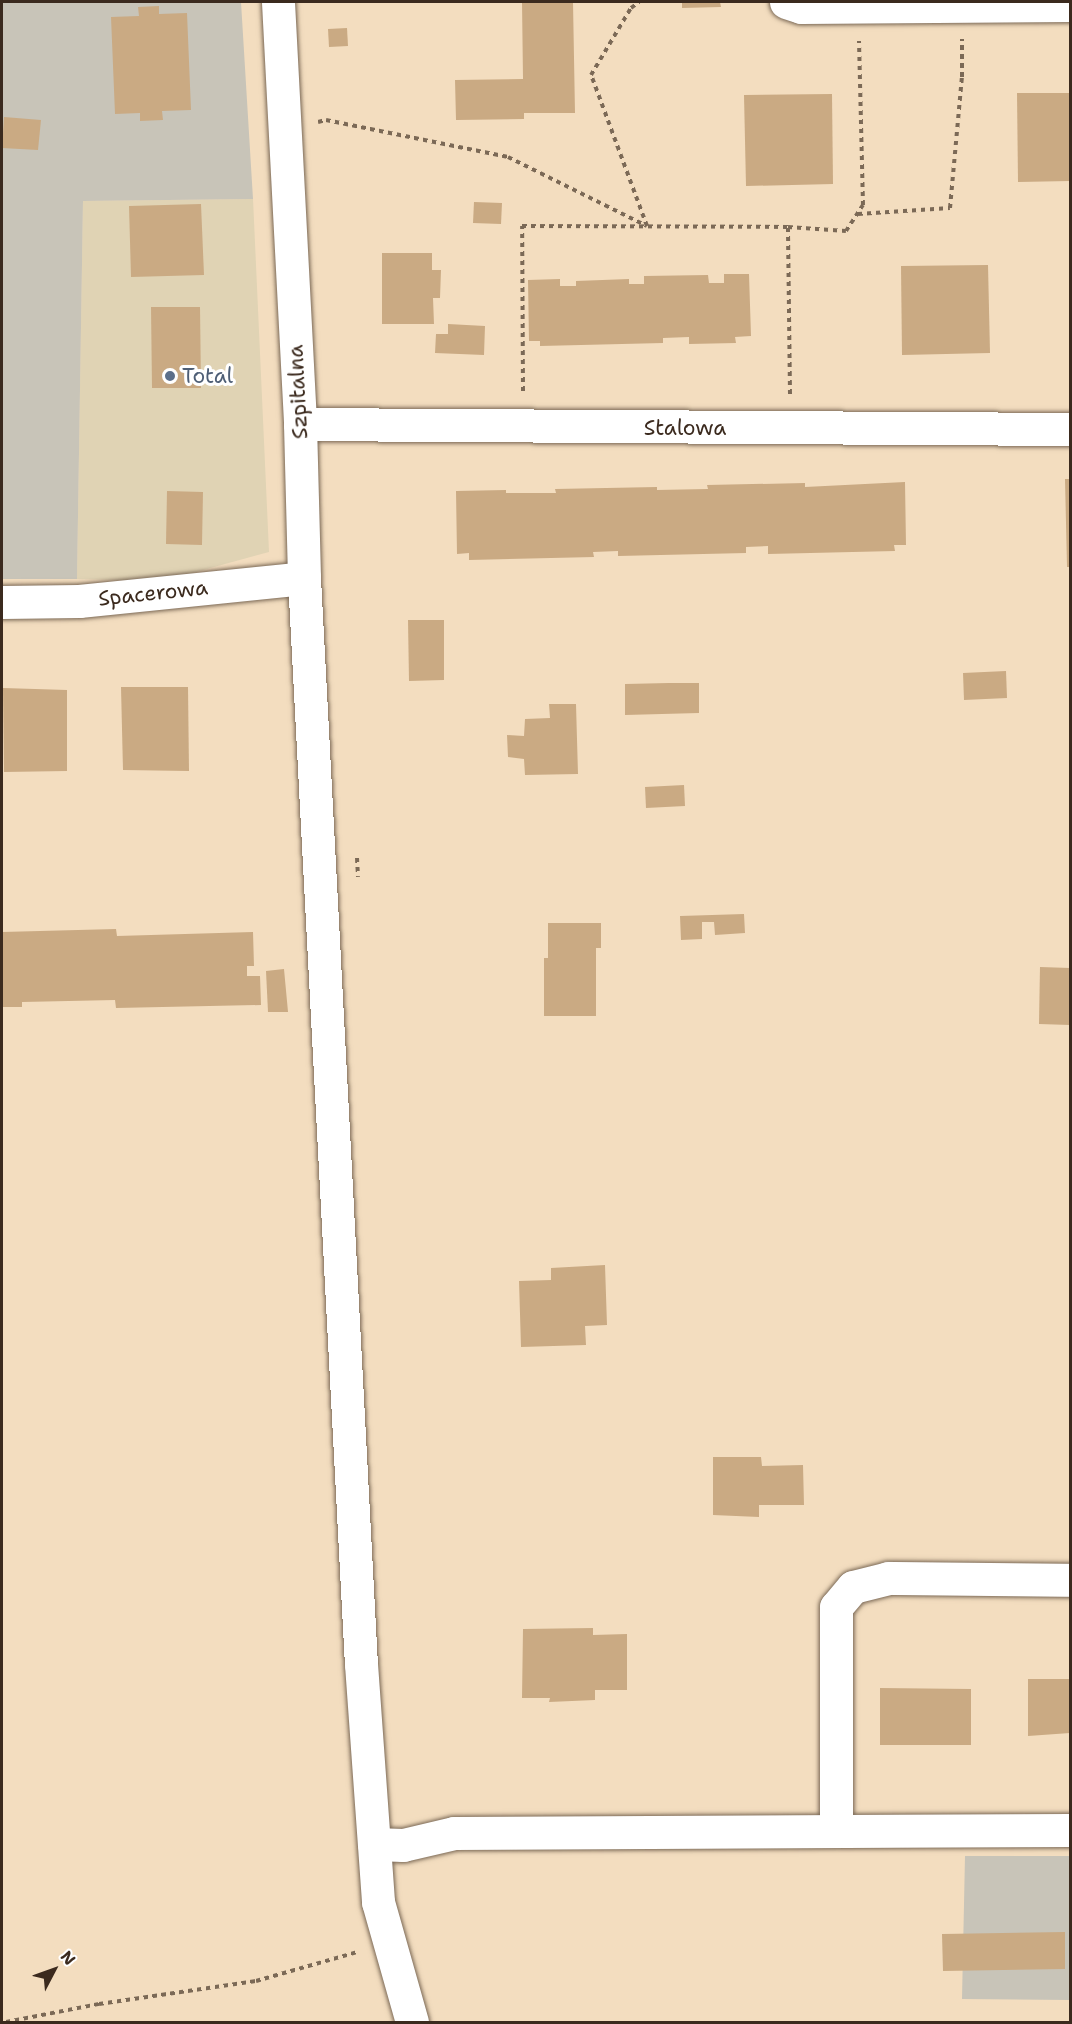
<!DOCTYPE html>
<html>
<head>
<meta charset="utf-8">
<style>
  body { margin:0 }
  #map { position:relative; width:1072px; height:2024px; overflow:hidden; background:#f3ddbf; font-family:"Shantell Sans",sans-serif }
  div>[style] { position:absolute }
  .built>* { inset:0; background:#e0d3b4 }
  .industrial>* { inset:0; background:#c8c4b8 }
  .building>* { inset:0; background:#caaa83 }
  .path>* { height:4px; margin-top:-2px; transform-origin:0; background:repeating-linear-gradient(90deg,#7b6956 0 4.5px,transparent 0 9px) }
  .roads { filter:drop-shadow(0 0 2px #7b6956) drop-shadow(0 0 2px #7b6956) }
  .street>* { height:33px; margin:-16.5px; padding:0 16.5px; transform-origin:16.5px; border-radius:16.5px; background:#fff }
  .secondary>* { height:33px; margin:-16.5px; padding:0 16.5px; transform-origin:16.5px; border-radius:16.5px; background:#fff }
  .dots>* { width:16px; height:16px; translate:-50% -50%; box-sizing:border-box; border:3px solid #fff; border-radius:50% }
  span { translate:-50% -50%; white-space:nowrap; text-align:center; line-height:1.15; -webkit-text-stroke:6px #fff; paint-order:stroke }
  .service-label { font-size:21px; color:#4e5e75 }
  .left { translate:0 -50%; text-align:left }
  .street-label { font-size:21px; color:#3b2a1e }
  .frame { position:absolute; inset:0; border:3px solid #3b2a1e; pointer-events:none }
  .north { position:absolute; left:24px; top:1940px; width:60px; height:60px; -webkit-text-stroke:4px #fff; paint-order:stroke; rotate:49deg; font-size:16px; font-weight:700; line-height:24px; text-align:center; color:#3b2a1e }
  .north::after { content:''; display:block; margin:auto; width:21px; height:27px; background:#3b2a1e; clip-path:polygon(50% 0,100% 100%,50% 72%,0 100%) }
</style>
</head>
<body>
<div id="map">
  <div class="built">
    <div style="clip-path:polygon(253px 199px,269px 552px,163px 581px,77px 579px,83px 201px)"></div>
  </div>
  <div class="industrial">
    <div style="clip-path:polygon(2px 2px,241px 2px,253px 199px,83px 201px,77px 579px,2px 579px)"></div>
    <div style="clip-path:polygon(965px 1856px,1070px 1856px,1070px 2000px,962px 1999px)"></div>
  </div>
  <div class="building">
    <div style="clip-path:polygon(522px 2px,573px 2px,575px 113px,524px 113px,524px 119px,456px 120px,455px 80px,523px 79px)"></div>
    <div style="clip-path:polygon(682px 2px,720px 2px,721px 7px,682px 8px)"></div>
    <div style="clip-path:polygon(159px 6px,159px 14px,187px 13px,191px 110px,162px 111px,163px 120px,140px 121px,140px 113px,115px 114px,111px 17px,139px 16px,138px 7px)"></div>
    <div style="clip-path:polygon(347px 28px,348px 46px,329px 47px,328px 29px)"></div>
    <div style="clip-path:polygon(1017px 93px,1070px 93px,1070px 181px,1018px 182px)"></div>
    <div style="clip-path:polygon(832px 94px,833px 184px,746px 186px,744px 95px)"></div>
    <div style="clip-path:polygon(4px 117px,41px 120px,38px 150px,2px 148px)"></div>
    <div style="clip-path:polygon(474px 202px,502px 203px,501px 224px,473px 223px)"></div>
    <div style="clip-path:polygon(201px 204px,204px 275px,131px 277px,129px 206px)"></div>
    <div style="clip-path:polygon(382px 253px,432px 253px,432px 270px,441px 270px,440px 298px,433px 298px,434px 324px,382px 324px)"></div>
    <div style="clip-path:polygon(988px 265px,990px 353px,902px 355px,901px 266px)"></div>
    <div style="clip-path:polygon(724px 274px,749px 274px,751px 336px,735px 337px,736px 343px,689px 344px,689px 337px,663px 338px,663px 343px,540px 346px,540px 341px,529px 341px,528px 280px,560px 279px,560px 286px,576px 286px,576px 281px,629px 279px,629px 284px,644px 284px,644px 276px,708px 275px,709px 283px,724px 283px)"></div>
    <div style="clip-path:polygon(151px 307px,200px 307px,201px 388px,152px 388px)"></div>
    <div style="clip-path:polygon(448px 324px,485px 326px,484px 355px,435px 353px,436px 334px,448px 334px)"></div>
    <div style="clip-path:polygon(1065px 479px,1070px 479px,1070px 567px,1067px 567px)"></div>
    <div style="clip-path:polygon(905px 482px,906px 545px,894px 545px,895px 551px,768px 554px,768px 546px,746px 547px,746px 553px,618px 556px,618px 551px,593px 552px,594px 557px,469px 560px,469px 553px,457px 554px,456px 491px,506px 490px,506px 493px,556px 493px,555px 489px,657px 487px,657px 490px,708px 489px,707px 485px,805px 483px,805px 487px)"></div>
    <div style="clip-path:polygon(167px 491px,203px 492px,202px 545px,166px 544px)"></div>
    <div style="clip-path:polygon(408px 620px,444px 620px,444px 680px,409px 681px)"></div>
    <div style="clip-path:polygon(1006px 671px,1007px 698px,964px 700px,963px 673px)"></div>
    <div style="clip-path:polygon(669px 683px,699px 683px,699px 713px,625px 715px,625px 684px)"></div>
    <div style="clip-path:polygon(121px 687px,188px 687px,189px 771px,123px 770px)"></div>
    <div style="clip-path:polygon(3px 688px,67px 690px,67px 771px,4px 772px)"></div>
    <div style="clip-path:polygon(549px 704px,576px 704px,578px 774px,525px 775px,524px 759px,508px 757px,507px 735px,524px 736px,525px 719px,550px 718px)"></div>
    <div style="clip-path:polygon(684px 785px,685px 806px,646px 808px,645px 787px)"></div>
    <div style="clip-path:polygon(744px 914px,745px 933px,715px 935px,714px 922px,702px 922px,702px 939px,681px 940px,680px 916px)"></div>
    <div style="clip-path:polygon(548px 923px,601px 923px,601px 948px,596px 948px,596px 1016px,544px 1016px,544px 958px,548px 958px)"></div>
    <div style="clip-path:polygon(116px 929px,117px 936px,253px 932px,254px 966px,247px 966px,247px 976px,260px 976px,261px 1005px,116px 1008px,115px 1000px,22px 1002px,22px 1007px,2px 1007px,2px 932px)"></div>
    <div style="clip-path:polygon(1040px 967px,1070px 968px,1070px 1025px,1039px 1024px)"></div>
    <div style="clip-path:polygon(284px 969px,288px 1012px,268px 1012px,266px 971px)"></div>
    <div style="clip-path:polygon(605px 1265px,607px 1325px,585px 1326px,586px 1345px,521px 1347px,519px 1281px,551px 1280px,551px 1268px)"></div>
    <div style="clip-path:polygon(713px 1457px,761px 1457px,762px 1466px,803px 1465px,804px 1505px,759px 1505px,759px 1517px,713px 1515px)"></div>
    <div style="clip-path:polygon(593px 1628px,593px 1635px,627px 1634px,627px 1690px,595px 1690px,595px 1700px,549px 1702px,550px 1698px,522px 1698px,523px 1629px)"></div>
    <div style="clip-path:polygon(1028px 1679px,1070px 1679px,1070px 1733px,1028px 1736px)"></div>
    <div style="clip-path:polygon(880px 1688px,971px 1689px,971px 1745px,880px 1745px)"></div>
    <div style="clip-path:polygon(1065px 1932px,1065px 1969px,943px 1971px,942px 1934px)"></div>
  </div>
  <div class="path">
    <div style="left:318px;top:122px;width:8px;rotate:-14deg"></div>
    <div style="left:326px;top:120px;width:186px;rotate:11.5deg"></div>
    <div style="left:508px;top:157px;width:155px;rotate:26.4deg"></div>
    <div style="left:647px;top:226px;width:161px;rotate:-110.3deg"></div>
    <div style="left:591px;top:75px;width:78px;rotate:-59.2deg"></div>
    <div style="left:631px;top:8px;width:10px;rotate:-37deg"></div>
    <div style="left:858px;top:214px;width:92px;rotate:-3.7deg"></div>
    <div style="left:950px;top:208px;width:132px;rotate:-84.8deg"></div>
    <div style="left:962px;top:77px;width:38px;rotate:-90deg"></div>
    <div style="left:523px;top:391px;width:165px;rotate:-90.3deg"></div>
    <div style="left:522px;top:226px;width:266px;rotate:0.2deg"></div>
    <div style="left:790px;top:394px;width:167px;rotate:-90.7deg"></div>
    <div style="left:788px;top:227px;width:58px;rotate:3.9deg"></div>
    <div style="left:846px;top:231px;width:31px;rotate:-57deg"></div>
    <div style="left:863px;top:205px;width:164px;rotate:-91.4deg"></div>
    <div style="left:357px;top:858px;width:19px;rotate:87deg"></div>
    <div style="left:6px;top:2022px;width:95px;rotate:-11deg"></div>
    <div style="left:99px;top:2004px;width:159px;rotate:-8.3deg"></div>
    <div style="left:256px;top:1981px;width:105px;rotate:-16deg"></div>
  </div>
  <div class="roads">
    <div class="street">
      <div style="left:786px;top:2px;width:16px;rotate:18deg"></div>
      <div style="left:801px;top:7px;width:269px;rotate:-0.4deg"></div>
      <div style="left:300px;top:424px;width:770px;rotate:0.37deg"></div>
      <div style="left:2px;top:602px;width:77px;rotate:-0.7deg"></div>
      <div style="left:79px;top:601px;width:226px;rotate:-5.8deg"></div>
      <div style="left:836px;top:1830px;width:223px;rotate:-90deg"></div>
      <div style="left:836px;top:1607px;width:26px;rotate:-50deg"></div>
      <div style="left:853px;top:1587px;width:36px;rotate:-14deg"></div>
      <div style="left:888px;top:1578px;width:182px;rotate:0.6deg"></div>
    </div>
    <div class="secondary">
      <div style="left:278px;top:2px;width:423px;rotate:87deg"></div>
      <div style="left:300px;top:424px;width:154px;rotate:88.5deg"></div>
      <div style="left:304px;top:578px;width:1087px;rotate:87deg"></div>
      <div style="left:361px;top:1664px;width:239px;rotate:85.9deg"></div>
      <div style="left:378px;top:1902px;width:125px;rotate:74.2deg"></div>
      <div style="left:374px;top:1844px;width:29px;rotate:2deg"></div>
      <div style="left:403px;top:1845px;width:52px;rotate:-13.2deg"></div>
      <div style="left:454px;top:1833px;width:616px;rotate:-0.28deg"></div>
    </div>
  </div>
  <div class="dots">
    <div style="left:170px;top:376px;background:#5c6f8a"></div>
  </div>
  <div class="service-label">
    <span class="left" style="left:182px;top:376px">Total</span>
  </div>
  <div class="street-label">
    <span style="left:298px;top:392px;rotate:-93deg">Szpitalna</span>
    <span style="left:685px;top:428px">Stalowa</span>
    <span style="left:153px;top:593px;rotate:-6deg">Spacerowa</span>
  </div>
  <div class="frame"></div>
  <div class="north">N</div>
</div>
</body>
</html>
